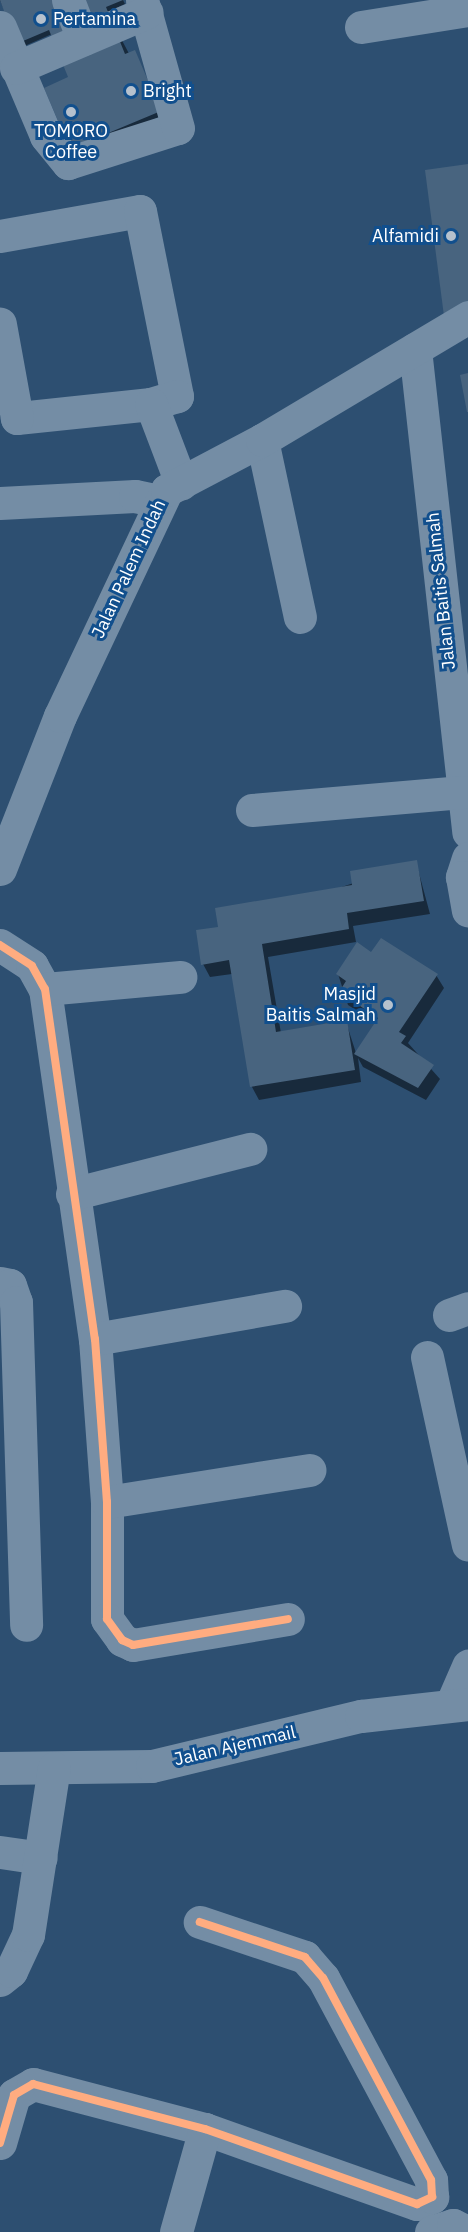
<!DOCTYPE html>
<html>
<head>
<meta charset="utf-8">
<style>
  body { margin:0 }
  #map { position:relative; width:468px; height:2232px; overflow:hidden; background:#2d4f71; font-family:"IBM Plex Sans",sans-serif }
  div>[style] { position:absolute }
  .shadow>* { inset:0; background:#0007 }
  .building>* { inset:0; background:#48647f }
  .minor>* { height:33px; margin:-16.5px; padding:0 16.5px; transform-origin:16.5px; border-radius:16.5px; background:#748da5 }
  .cycleway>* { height:8px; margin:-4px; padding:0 4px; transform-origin:4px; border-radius:4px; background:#ffac80 }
  .dots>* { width:16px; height:16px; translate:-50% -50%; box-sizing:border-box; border:3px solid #114f8d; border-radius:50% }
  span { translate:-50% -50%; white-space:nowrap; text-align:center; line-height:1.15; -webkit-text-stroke:6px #114f8d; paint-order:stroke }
  .poi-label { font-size:18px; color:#fff }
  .left { translate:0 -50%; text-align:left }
  .right { translate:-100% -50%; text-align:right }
  .street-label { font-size:18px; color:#fff }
</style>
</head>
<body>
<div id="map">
  <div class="shadow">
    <div style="clip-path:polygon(0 0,123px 0,125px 4px,107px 12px,162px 116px,74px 152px,70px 78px,52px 34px,20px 48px)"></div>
    <div style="clip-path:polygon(416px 862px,430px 914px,353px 926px,356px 942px,268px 957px,281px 1033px,346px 1022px,356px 1053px,376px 1023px,348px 1005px,338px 974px,372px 954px,436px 975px,444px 988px,408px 1043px,440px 1079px,426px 1100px,363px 1067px,358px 1058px,361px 1082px,259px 1100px,252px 1087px,232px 974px,210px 977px,203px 964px,220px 928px)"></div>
  </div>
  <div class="building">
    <div style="clip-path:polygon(0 0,123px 0,106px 7px,125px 54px,135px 50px,161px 111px,70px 149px,44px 88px,68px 77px,49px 30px,16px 44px)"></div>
    <div style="clip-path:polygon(468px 164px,468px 302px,444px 316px,425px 170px)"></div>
    <div style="clip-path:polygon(468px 373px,468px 412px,467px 412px,460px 375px)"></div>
    <div style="clip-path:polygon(417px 860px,424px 901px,347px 913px,349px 929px,262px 944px,276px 1032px,347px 1020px,355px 1070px,250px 1087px,229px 960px,201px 965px,196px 930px,218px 927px,215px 908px,352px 885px,350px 871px)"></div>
    <div style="clip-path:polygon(381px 938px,438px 974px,399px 1032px,406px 1036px,401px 1043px,434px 1065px,418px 1088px,354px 1054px,378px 1018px,339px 992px,346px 981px,336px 974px,357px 942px,371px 952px)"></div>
  </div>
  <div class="minor">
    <div style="left:68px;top:0;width:42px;rotate:69deg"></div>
    <div style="left:0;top:27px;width:118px;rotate:67.1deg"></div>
    <div style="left:46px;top:136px;width:35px;rotate:51deg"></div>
    <div style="left:68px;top:163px;width:115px;rotate:-17.7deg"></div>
    <div style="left:178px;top:128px;width:133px;rotate:-105.7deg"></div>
    <div style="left:361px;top:27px;width:108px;rotate:-9deg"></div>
    <div style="left:16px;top:68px;width:142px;rotate:-23.1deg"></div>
    <div style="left:0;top:236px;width:142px;rotate:-10.1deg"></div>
    <div style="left:140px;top:211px;width:189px;rotate:78.7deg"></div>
    <div style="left:177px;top:396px;width:27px;rotate:163deg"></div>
    <div style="left:151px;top:404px;width:135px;rotate:174deg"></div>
    <div style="left:17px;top:418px;width:96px;rotate:-100.3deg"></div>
    <div style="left:415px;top:349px;width:486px;rotate:83.7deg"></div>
    <div style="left:151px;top:404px;width:85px;rotate:69.2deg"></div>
    <div style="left:262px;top:440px;width:181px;rotate:77.9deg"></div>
    <div style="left:0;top:503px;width:135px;rotate:-3deg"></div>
    <div style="left:135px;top:496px;width:24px;rotate:12deg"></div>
    <div style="left:252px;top:810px;width:211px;rotate:-4.9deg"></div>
    <div style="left:468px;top:858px;width:20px;rotate:108deg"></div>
    <div style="left:462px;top:877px;width:34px;rotate:80deg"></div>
    <div style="left:0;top:869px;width:164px;rotate:-68.6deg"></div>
    <div style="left:60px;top:716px;width:250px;rotate:-64.7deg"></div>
    <div style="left:167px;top:490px;width:107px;rotate:-27.8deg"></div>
    <div style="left:262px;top:440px;width:240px;rotate:-30.8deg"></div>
    <div style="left:0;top:945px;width:38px;rotate:33deg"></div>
    <div style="left:32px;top:966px;width:26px;rotate:61deg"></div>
    <div style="left:45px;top:989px;width:354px;rotate:81.9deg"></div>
    <div style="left:95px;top:1339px;width:163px;rotate:85.8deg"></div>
    <div style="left:107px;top:1502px;width:117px;rotate:90deg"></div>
    <div style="left:107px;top:1619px;width:26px;rotate:54deg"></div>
    <div style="left:122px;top:1640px;width:12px;rotate:24deg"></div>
    <div style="left:133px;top:1645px;width:157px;rotate:-9.5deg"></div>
    <div style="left:45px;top:989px;width:136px;rotate:-5.1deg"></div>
    <div style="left:72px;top:1194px;width:184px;rotate:-14.2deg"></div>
    <div style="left:0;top:1283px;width:10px;rotate:11deg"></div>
    <div style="left:10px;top:1285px;width:18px;rotate:71deg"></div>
    <div style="left:16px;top:1302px;width:323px;rotate:88.2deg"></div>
    <div style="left:449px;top:1315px;width:20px;rotate:-20deg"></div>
    <div style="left:95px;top:1339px;width:193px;rotate:-9.9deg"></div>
    <div style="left:427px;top:1357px;width:192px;rotate:77.7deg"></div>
    <div style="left:107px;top:1502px;width:205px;rotate:-9deg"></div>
    <div style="left:451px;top:1705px;width:43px;rotate:-66.4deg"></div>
    <div style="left:0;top:1768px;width:152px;rotate:-0.8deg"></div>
    <div style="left:152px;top:1766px;width:215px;rotate:-13.5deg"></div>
    <div style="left:361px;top:1716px;width:108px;rotate:-6.4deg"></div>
    <div style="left:0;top:1852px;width:41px;rotate:8.3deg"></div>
    <div style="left:0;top:1980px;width:14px;rotate:-39deg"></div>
    <div style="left:11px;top:1971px;width:40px;rotate:-65deg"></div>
    <div style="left:28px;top:1935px;width:169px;rotate:-81.2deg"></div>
    <div style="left:0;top:2143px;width:50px;rotate:-73.7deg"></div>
    <div style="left:14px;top:2095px;width:22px;rotate:-30deg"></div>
    <div style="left:33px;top:2084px;width:178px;rotate:14.7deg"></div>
    <div style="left:205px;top:2129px;width:225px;rotate:19.5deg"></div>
    <div style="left:417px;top:2204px;width:17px;rotate:-25deg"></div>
    <div style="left:432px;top:2197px;width:17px;rotate:-93deg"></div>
    <div style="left:431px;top:2180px;width:229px;rotate:-118.1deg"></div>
    <div style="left:323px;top:1978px;width:28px;rotate:-131deg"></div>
    <div style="left:305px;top:1957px;width:111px;rotate:-161.6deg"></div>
    <div style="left:176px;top:2232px;width:107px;rotate:-74.3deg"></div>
    <div style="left:431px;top:2232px;width:23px;rotate:-18deg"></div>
    <div style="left:453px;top:2225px;width:16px;rotate:27deg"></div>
  </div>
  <div class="cycleway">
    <div style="left:0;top:945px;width:38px;rotate:33deg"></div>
    <div style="left:32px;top:966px;width:26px;rotate:61deg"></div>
    <div style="left:45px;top:989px;width:354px;rotate:81.9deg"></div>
    <div style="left:95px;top:1339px;width:163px;rotate:85.8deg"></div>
    <div style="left:107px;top:1502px;width:117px;rotate:90deg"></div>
    <div style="left:107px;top:1619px;width:26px;rotate:54deg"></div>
    <div style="left:122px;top:1640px;width:12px;rotate:24deg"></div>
    <div style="left:133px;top:1645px;width:157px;rotate:-9.5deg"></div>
    <div style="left:0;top:2143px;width:50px;rotate:-73.7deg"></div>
    <div style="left:14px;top:2095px;width:22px;rotate:-30deg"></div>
    <div style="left:33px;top:2084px;width:178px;rotate:14.7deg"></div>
    <div style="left:205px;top:2129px;width:225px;rotate:19.5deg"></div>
    <div style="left:417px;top:2204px;width:17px;rotate:-25deg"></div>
    <div style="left:432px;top:2197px;width:17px;rotate:-93deg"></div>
    <div style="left:431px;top:2180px;width:229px;rotate:-118.1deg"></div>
    <div style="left:323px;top:1978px;width:28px;rotate:-131deg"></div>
    <div style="left:305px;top:1957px;width:111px;rotate:-161.6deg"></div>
  </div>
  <div class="dots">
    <div style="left:41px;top:19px;background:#b6c1cd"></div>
    <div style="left:131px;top:91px;background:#b6c1cd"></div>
    <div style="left:71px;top:112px;background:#b6c1cd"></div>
    <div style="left:451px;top:236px;background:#b6c1cd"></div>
    <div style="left:388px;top:1005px;background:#b6c1cd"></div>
  </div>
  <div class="poi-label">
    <span class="left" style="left:53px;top:19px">Pertamina</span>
    <span class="left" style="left:143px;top:91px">Bright</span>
    <span style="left:71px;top:142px">TOMORO<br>Coffee</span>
    <span class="right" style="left:439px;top:236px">Alfamidi</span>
    <span class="right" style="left:376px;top:1005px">Masjid<br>Baitis Salmah</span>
  </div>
  <div class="street-label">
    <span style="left:129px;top:569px;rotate:-65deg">Jalan Palem Indah</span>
    <span style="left:441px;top:591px;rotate:-96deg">Jalan Baitis Salmah</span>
    <span style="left:235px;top:1746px;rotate:-13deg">Jalan Ajemmail</span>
  </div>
</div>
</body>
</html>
